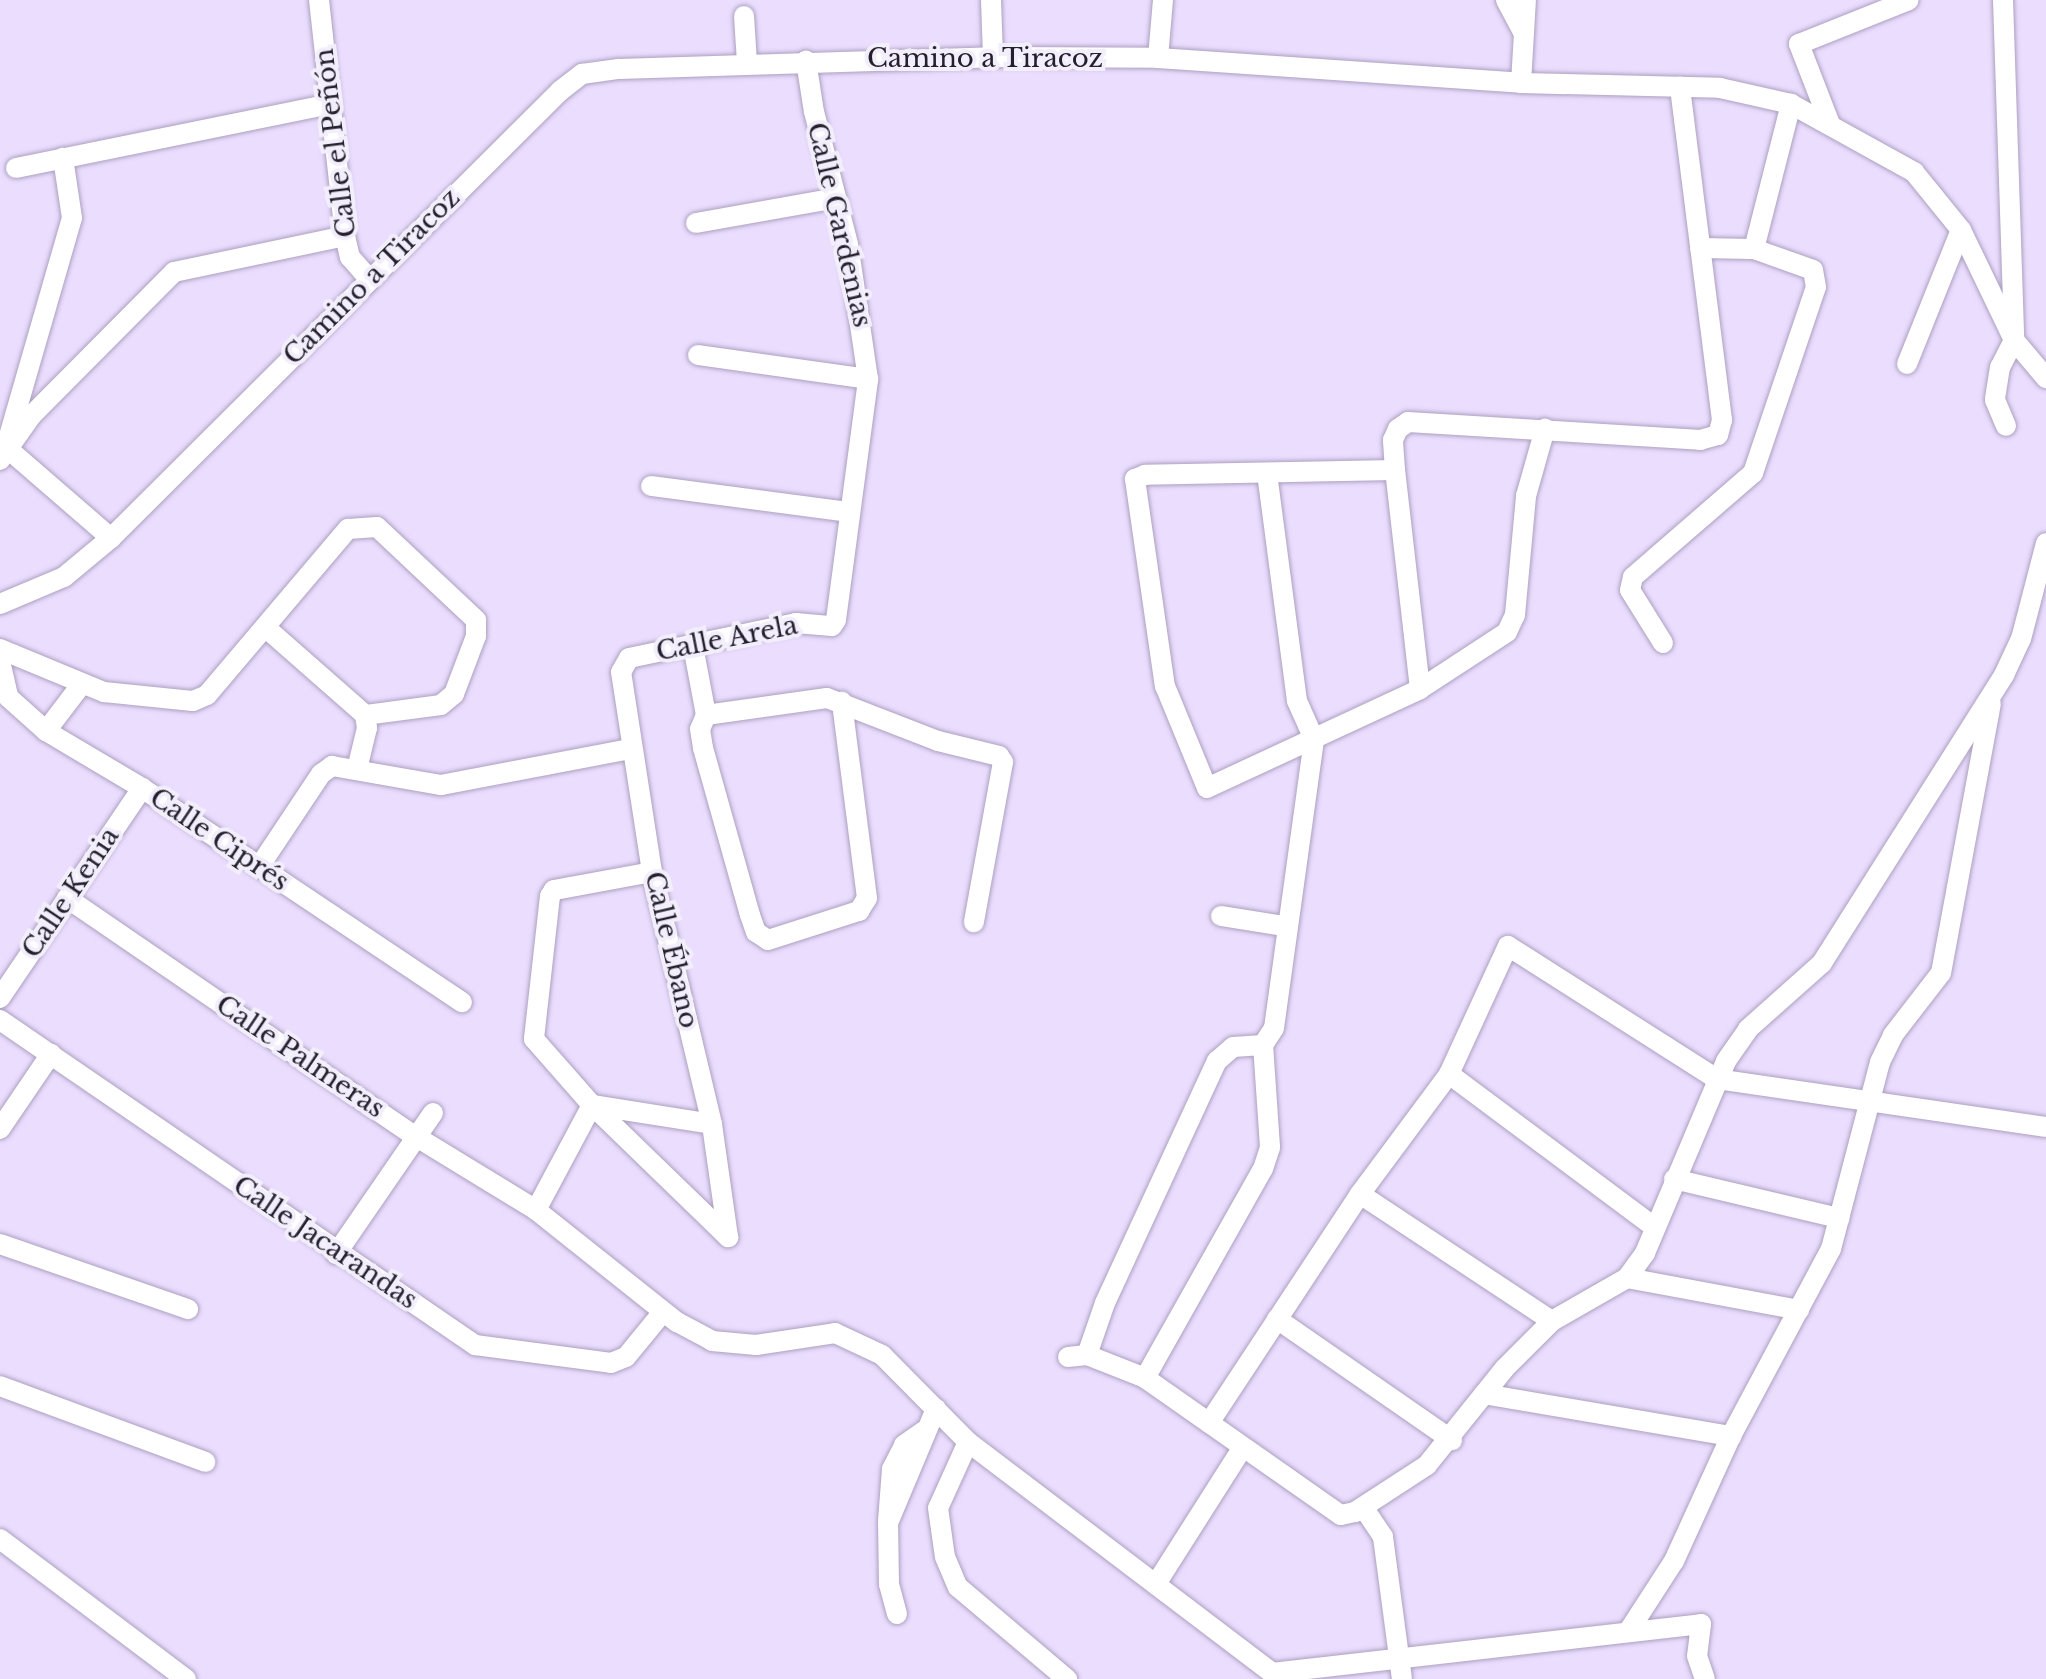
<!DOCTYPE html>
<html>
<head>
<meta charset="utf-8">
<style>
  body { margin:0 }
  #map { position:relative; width:2046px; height:1679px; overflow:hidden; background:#eaddfe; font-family:"Libre Baskerville",serif }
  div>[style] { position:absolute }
  .roads { filter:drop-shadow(0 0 2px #ada0c0) drop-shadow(0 0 2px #ada0c0) }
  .minor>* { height:20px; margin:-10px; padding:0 10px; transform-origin:10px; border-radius:10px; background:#fff }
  span { translate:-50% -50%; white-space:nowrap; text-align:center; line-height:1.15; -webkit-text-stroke:8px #f3eefb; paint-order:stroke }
  .street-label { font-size:26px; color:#25202c }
</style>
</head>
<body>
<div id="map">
  <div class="roads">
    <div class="minor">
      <div style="left:319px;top:0;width:237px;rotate:83.7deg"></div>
      <div style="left:345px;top:236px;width:22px;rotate:77deg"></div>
      <div style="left:350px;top:257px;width:29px;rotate:49deg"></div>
      <div style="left:991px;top:0;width:57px;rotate:88deg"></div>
      <div style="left:1506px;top:0;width:38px;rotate:62deg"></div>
      <div style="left:2003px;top:0;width:340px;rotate:88.1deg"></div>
      <div style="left:2014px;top:340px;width:30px;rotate:117deg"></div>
      <div style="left:2000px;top:367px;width:33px;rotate:99deg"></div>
      <div style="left:1995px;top:400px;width:28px;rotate:67deg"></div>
      <div style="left:744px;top:16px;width:47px;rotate:86.3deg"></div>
      <div style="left:1158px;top:58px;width:58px;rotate:-85.1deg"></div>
      <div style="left:1521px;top:83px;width:83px;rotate:-86.6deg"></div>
      <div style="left:1830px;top:124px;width:86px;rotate:-111.2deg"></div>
      <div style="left:1799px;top:44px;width:118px;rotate:-21.8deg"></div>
      <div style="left:16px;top:168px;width:321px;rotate:-11.5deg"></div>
      <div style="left:696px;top:223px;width:142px;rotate:-10.1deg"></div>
      <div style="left:1754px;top:249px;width:150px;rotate:-75.7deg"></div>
      <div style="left:698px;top:355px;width:172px;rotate:8deg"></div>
      <div style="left:1907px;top:364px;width:144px;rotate:-68.1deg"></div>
      <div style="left:9px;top:436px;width:227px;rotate:-73.9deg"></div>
      <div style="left:72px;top:218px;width:61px;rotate:-98.5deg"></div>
      <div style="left:0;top:442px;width:147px;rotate:40.9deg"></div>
      <div style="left:0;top:460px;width:54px;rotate:-54.8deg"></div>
      <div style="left:31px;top:416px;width:203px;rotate:-45.2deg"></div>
      <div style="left:174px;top:272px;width:175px;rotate:-11.9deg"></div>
      <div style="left:1395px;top:470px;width:250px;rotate:178.9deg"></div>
      <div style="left:1145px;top:475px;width:11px;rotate:158deg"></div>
      <div style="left:1135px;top:479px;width:209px;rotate:81.8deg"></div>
      <div style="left:1165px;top:686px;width:110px;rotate:67.6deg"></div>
      <div style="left:1207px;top:788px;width:235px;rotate:-24.9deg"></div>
      <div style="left:1420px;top:689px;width:104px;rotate:-33.2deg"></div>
      <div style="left:1507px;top:632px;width:19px;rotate:-65deg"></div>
      <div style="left:1515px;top:615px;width:120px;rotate:-84.7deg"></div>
      <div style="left:1526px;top:496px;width:70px;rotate:-74.2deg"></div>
      <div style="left:651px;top:486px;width:200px;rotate:7.5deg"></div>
      <div style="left:0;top:604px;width:69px;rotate:-22.9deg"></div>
      <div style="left:64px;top:577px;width:61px;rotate:-39.7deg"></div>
      <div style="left:111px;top:538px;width:634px;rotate:-44.87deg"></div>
      <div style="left:560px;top:91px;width:28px;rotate:-38deg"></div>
      <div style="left:582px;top:74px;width:37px;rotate:-8deg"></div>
      <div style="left:619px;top:69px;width:374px;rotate:-1.8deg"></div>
      <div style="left:993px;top:57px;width:165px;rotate:0.3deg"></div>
      <div style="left:1158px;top:58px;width:364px;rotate:3.9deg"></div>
      <div style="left:1521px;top:83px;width:199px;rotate:1.4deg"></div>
      <div style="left:1720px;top:88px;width:73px;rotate:12.7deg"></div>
      <div style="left:1791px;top:104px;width:141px;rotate:28.9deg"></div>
      <div style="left:1914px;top:172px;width:75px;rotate:51deg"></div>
      <div style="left:1961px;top:230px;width:122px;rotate:64.3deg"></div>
      <div style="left:2014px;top:340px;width:50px;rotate:49.9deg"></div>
      <div style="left:265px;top:627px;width:133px;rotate:41.3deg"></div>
      <div style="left:365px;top:715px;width:13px;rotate:81deg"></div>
      <div style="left:367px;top:728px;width:42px;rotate:103.7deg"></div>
      <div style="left:1663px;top:643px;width:62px;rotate:-121.9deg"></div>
      <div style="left:1630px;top:590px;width:13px;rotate:-77deg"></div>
      <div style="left:1633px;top:577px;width:159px;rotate:-40.9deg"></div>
      <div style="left:1753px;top:473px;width:196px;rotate:-71.3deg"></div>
      <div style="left:1816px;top:287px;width:17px;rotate:-100deg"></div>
      <div style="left:1813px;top:270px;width:63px;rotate:-160.4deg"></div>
      <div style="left:1754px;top:249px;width:54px;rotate:-178.9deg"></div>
      <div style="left:693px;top:646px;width:70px;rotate:79.3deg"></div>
      <div style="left:706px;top:715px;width:15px;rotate:113deg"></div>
      <div style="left:700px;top:729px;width:19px;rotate:81deg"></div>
      <div style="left:703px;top:748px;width:173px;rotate:74.3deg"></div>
      <div style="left:750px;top:915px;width:18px;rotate:71deg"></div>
      <div style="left:756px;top:932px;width:14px;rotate:34deg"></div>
      <div style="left:768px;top:940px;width:96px;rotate:-17.7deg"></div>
      <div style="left:859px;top:911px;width:15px;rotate:-58deg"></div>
      <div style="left:867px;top:898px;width:198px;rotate:-97.3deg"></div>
      <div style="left:0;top:649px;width:113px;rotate:22.5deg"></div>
      <div style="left:104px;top:692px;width:89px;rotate:5.8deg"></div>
      <div style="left:193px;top:701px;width:15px;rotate:-23deg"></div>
      <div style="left:207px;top:695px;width:218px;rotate:-49.7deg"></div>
      <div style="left:348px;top:529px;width:29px;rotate:-4deg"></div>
      <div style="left:377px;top:527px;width:136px;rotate:43.2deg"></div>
      <div style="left:476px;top:620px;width:16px;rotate:90deg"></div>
      <div style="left:476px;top:636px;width:62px;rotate:110.8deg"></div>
      <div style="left:454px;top:694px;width:17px;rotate:140deg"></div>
      <div style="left:441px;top:705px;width:77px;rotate:172.5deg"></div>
      <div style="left:0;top:661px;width:37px;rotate:77deg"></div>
      <div style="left:8px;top:697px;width:51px;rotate:41.8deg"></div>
      <div style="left:46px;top:731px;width:112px;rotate:30.7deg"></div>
      <div style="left:142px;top:788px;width:385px;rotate:33.8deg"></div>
      <div style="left:1420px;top:689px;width:220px;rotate:-96.5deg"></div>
      <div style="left:1395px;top:470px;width:30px;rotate:-94deg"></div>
      <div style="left:1393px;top:440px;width:12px;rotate:-66deg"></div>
      <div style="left:1398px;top:429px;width:12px;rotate:-35deg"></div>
      <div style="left:1408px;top:422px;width:293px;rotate:3.5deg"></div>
      <div style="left:1700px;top:440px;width:19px;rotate:-16deg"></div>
      <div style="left:1718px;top:435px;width:16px;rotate:-75deg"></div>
      <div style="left:1722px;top:420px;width:336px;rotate:-97.2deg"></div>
      <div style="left:706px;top:715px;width:122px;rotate:-8deg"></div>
      <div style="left:827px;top:698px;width:119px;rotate:21.2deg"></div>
      <div style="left:938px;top:741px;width:63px;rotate:13.8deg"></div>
      <div style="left:999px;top:756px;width:7px;rotate:56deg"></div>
      <div style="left:1003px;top:762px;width:163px;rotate:100.3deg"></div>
      <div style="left:46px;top:731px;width:58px;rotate:-52.7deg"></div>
      <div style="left:259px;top:867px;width:112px;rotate:-56.3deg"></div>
      <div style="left:321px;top:774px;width:14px;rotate:-36deg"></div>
      <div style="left:332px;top:766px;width:111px;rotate:9.9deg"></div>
      <div style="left:441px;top:785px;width:191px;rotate:-10.8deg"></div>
      <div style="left:652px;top:872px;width:100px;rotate:169.6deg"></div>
      <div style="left:554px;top:890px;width:7px;rotate:124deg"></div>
      <div style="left:550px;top:896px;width:144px;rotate:96.4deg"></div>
      <div style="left:534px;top:1039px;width:88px;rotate:48.7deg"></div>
      <div style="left:592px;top:1105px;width:190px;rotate:44.1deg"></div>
      <div style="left:67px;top:898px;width:422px;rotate:34.4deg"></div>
      <div style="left:415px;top:1136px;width:142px;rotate:31.4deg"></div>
      <div style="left:536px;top:1210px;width:180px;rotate:38.5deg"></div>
      <div style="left:677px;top:1322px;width:40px;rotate:28deg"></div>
      <div style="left:712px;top:1341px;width:44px;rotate:5.2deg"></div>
      <div style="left:756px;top:1345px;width:80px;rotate:-8.6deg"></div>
      <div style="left:835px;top:1333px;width:52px;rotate:25.1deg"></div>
      <div style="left:882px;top:1355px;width:122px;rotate:45.3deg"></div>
      <div style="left:968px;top:1442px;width:382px;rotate:37.2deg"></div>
      <div style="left:1272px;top:1673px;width:432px;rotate:-6.5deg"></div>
      <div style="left:1701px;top:1624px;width:32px;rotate:97deg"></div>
      <div style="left:1697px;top:1656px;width:24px;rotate:71deg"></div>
      <div style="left:1221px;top:916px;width:64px;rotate:9deg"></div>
      <div style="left:0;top:998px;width:254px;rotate:-55.9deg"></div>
      <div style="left:0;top:1020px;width:576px;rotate:34.38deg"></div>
      <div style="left:475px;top:1345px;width:137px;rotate:7.5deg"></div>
      <div style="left:611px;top:1363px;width:16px;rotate:-22deg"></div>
      <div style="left:626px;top:1357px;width:58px;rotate:-50.6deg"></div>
      <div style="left:1449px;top:1074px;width:256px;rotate:36.7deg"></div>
      <div style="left:592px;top:1105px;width:121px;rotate:9deg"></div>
      <div style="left:0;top:1129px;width:91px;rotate:-55.8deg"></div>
      <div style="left:1674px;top:1179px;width:170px;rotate:13.3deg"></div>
      <div style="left:1360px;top:1194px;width:230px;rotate:33.5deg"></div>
      <div style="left:536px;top:1210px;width:119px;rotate:-61.9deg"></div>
      <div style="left:728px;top:1237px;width:114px;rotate:-98.1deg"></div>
      <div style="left:712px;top:1124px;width:259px;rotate:-103.4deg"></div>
      <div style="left:652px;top:872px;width:202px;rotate:-98.8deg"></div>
      <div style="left:621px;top:672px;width:16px;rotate:-60deg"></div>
      <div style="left:629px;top:658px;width:171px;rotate:-11.8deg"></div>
      <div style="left:796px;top:623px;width:36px;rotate:5deg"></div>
      <div style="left:832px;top:626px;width:7px;rotate:-56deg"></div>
      <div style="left:836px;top:620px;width:243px;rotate:-82.4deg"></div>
      <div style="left:868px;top:379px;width:136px;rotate:-98.4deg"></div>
      <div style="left:848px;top:244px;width:136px;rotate:-104.4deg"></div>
      <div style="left:814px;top:112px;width:52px;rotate:-98.9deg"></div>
      <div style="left:0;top:1244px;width:199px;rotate:19.1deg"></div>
      <div style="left:336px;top:1254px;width:171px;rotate:-55.5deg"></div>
      <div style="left:1627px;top:1278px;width:175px;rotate:10.5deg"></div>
      <div style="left:1277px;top:1319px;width:213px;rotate:34.7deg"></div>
      <div style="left:1087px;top:1355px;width:55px;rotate:-70.9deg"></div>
      <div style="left:1105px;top:1303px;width:267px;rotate:-65.2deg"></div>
      <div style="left:1217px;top:1061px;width:21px;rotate:-41deg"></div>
      <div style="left:1233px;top:1047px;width:30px;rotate:-4deg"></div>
      <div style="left:1263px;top:1045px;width:20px;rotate:-57deg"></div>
      <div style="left:1274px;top:1028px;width:292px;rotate:-82.1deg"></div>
      <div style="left:1314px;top:739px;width:42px;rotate:-114.1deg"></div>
      <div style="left:1297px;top:701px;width:230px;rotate:-97.5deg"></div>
      <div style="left:1068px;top:1357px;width:19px;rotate:-6deg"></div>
      <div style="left:1087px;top:1355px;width:62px;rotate:21.6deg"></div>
      <div style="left:1145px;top:1378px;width:239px;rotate:35deg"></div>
      <div style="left:1341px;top:1515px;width:14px;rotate:-12deg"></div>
      <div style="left:1355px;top:1512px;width:86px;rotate:-33.1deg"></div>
      <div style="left:1427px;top:1465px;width:124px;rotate:-51.2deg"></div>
      <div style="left:1505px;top:1368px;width:66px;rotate:-45deg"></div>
      <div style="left:1552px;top:1321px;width:86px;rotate:-29.8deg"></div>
      <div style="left:1627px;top:1278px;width:31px;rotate:-54deg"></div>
      <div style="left:1645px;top:1253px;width:208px;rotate:-67.1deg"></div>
      <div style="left:1726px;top:1061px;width:39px;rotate:-55deg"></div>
      <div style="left:1748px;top:1029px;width:99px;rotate:-41.7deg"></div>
      <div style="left:1822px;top:963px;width:341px;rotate:-57.7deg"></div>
      <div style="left:2004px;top:675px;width:40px;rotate:-65deg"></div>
      <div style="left:2021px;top:639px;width:99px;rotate:-75.4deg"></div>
      <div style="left:1145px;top:1378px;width:240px;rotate:-60.6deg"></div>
      <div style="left:1263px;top:1169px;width:23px;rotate:-72deg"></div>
      <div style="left:1270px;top:1147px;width:102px;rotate:-93.9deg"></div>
      <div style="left:0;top:1386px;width:219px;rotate:20.3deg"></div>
      <div style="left:1484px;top:1394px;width:251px;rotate:9.7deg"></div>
      <div style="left:1731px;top:1436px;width:212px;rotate:-61.9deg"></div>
      <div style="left:1831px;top:1249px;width:193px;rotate:-75.3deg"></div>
      <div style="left:1880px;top:1062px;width:30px;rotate:-64deg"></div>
      <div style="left:1893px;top:1035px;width:78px;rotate:-52.3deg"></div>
      <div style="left:1941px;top:973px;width:274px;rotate:-79.5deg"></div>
      <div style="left:1209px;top:1423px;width:274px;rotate:-56.6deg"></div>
      <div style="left:1360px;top:1194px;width:149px;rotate:-53.4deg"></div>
      <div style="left:1449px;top:1074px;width:141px;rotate:-65.3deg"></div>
      <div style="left:1508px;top:946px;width:248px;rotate:32.5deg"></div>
      <div style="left:1717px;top:1079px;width:332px;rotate:8.3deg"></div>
      <div style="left:968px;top:1442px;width:72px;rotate:114.4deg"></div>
      <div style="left:938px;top:1508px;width:49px;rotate:81.9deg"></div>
      <div style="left:945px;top:1557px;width:33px;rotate:67deg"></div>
      <div style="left:958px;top:1587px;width:143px;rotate:40.2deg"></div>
      <div style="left:1363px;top:1507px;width:36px;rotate:56deg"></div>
      <div style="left:1383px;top:1537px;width:143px;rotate:82.4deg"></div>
      <div style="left:888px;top:1521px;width:52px;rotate:-85.6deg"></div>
      <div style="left:892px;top:1469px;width:27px;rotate:-63deg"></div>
      <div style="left:904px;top:1445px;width:24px;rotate:-35deg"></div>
      <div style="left:0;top:1539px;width:233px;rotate:37deg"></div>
      <div style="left:1156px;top:1584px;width:162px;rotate:-57.6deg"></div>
      <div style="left:897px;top:1614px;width:31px;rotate:-105deg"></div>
      <div style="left:889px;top:1584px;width:61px;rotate:-90.9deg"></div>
      <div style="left:888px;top:1523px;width:124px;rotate:-67.2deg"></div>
      <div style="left:1628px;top:1632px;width:85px;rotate:-57.1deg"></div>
      <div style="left:1674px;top:1561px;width:137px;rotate:-65.5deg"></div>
    </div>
  </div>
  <div class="street-label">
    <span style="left:985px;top:59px">Camino a Tiracoz</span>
    <span style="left:336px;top:143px;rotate:-97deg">Calle el Peñón</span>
    <span style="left:839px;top:225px;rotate:77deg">Calle Gardenias</span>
    <span style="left:372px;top:277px;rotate:-45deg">Camino a Tiracoz</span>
    <span style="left:727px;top:639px;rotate:-11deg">Calle Arela</span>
    <span style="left:219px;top:840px;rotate:34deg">Calle Ciprés</span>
    <span style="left:71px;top:893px;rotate:-56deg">Calle Kenia</span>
    <span style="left:671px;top:950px;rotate:77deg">Calle Ébano</span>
    <span style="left:300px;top:1057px;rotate:34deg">Calle Palmeras</span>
    <span style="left:325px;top:1243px;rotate:34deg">Calle Jacarandas</span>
  </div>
</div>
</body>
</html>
